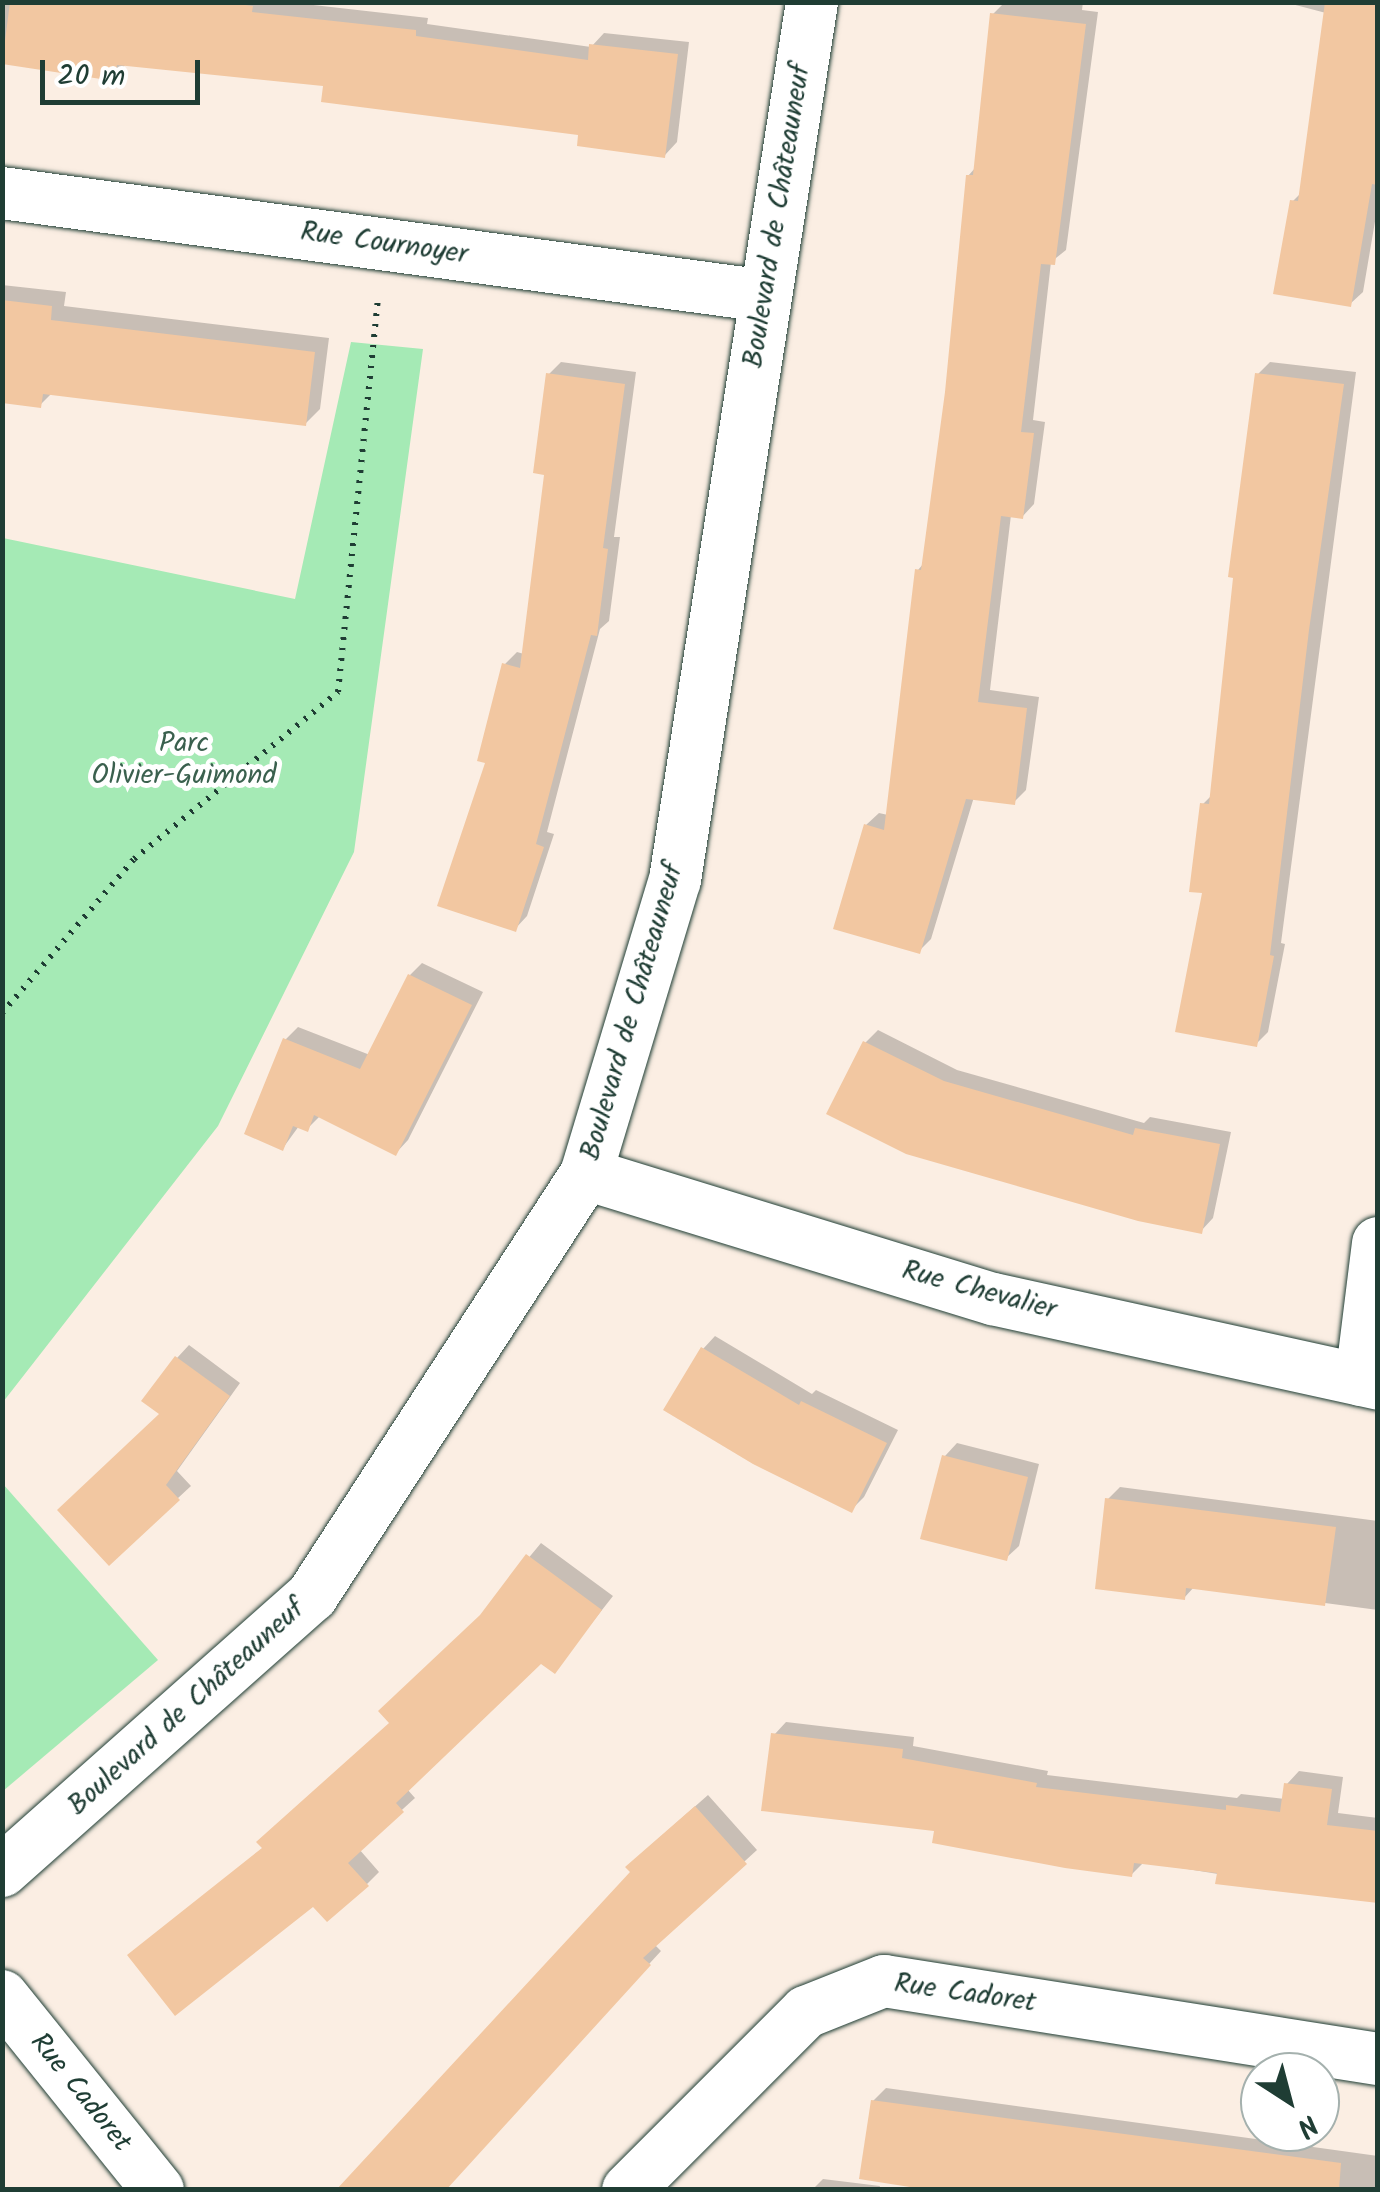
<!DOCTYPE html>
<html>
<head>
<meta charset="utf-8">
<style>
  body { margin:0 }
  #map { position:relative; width:1380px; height:2192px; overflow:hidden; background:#fbeee3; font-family:Kalam,sans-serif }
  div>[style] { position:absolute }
  .green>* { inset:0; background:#a5eab5 }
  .shadow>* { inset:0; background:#0003 }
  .building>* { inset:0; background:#f2c7a1 }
  .path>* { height:6px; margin-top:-3px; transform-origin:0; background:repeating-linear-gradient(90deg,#1f3d34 0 2.5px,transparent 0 10.5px) }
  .roads { filter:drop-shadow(0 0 2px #1f3d34) drop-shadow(0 0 2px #1f3d34) }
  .street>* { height:52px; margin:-26px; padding:0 26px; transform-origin:26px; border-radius:26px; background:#fff }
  span { translate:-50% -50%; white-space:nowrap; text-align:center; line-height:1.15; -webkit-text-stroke:10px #fff; paint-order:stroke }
  .street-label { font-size:28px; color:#1f3d34 }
  .park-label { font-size:28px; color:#3a604e }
  .frame { position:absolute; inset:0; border:5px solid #1f3d34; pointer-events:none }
  .north { position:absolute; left:1240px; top:2052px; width:100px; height:100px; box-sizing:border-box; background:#fff; border:2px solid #a5b1ae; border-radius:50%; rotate:144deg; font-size:28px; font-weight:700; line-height:40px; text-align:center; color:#1f3d34 }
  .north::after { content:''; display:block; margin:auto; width:35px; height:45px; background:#1f3d34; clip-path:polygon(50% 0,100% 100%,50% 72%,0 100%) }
  .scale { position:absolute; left:40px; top:60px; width:160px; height:45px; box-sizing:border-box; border:5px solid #1f3d34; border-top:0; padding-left:12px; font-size:30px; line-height:35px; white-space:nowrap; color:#1f3d34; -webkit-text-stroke:8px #fff; paint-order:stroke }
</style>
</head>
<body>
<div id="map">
  <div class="green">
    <div style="clip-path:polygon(351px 342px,423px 349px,354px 852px,218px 1126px,3px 1402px,3px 538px,295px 599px)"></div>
    <div style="clip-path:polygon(3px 1484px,158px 1660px,3px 1791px,2px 1791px)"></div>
  </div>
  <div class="shadow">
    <div style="clip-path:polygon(2px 2px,287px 2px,428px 18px,427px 24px,591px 47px,604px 33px,689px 42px,677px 142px,665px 155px,581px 133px,326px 84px,126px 64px,113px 79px,2px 57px)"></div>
    <div style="clip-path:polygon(1005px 2px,1083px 2px,1082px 10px,1098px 12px,1066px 250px,1051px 262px,1033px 420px,1045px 422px,1034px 504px,1022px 517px,1011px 515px,990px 690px,1039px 697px,1026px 790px,1014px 802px,974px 797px,931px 939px,919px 951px,866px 825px,879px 813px,888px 815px,918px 570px,924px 563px,948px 393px,968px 176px,976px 167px,993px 14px)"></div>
    <div style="clip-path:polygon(1284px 2px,1378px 2px,1378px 204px,1363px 292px,1350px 304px,1293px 201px,1301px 193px,1326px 13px)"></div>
    <div style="clip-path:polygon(2px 285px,66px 292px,64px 306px,329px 338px,320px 409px,305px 424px,52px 393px,40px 405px,2px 401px)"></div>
    <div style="clip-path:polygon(561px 362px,636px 372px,614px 537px,620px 537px,609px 621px,600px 629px,547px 832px,554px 834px,527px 916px,515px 929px,489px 761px,505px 664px,517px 652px,524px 654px,547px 472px,548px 375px)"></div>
    <div style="clip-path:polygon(1270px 362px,1356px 372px,1281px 943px,1285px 944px,1268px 1032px,1256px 1044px,1205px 891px,1203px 804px,1213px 794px,1258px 374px)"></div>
    <div style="clip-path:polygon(422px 963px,483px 992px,408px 1140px,396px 1153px,320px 1116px,307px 1129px,299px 1126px,283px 1148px,285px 1040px,298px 1027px,370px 1055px,410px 975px)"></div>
    <div style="clip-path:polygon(878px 1030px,957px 1070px,1144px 1123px,1150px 1117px,1231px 1132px,1213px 1218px,1201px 1231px,865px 1043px)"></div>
    <div style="clip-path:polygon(715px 1336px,812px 1394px,816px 1390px,898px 1430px,864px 1497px,851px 1510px,703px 1349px)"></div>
    <div style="clip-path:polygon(189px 1345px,240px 1383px,177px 1471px,191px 1486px,109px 1562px,163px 1414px,177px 1358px)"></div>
    <div style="clip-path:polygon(957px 1443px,1039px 1464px,1019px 1546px,1006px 1558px,945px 1456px)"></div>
    <div style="clip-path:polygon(1120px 1487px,1378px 1521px,1378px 1610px,1195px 1586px,1184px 1598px,1108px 1499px)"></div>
    <div style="clip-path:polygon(541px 1543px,613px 1596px,554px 1671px,541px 1661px,407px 1789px,415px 1798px,359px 1849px,379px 1872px,367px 1884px,314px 1903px,130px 1955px,264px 1847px,392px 1722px)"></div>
    <div style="clip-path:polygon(786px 1722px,914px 1737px,913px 1746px,1048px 1771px,1047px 1775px,1237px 1798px,1241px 1794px,1285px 1799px,1287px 1784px,1299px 1771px,1343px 1777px,1338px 1813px,1378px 1818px,1378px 1900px,1144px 1862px,1132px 1874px,937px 1829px,774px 1735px)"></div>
    <div style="clip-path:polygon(708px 1795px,757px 1850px,654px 1944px,661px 1951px,442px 2190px,641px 1854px)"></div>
    <div style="clip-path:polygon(886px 2088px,1378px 2156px,1378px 2190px,954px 2190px,873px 2101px)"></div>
    <div style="clip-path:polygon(823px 2179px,880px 2186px,879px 2190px,812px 2190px)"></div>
  </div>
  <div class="building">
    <div style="clip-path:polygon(10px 2px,222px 2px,253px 6px,252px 12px,416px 30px,416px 36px,588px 60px,589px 44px,678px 54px,665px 158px,577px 146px,578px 135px,321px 102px,323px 86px,117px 65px,114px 81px,2px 64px)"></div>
    <div style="clip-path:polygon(1325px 2px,1378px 2px,1378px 185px,1372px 184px,1351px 307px,1273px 294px,1290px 200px,1298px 201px)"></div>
    <div style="clip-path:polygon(990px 13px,1086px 24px,1055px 265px,1041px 264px,1021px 432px,1034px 433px,1023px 519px,1001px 516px,978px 702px,1027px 708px,1015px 805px,966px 799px,920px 954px,833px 929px,864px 824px,884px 830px,915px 569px,921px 570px,945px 392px,966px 175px,973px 175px)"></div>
    <div style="clip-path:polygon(2px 300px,52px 306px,51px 320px,315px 352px,306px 426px,43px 394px,41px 408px,2px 403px)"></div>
    <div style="clip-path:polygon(546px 373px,625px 384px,603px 548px,608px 549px,597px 636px,591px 635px,536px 844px,544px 847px,516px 932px,437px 906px,485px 763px,477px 761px,502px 663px,520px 668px,544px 475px,533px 473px)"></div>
    <div style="clip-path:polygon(1255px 373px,1344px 384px,1309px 630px,1270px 955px,1274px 956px,1257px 1047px,1175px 1032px,1202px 893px,1189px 892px,1200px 803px,1209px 804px,1233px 578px,1228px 577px)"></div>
    <div style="clip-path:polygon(408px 974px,472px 1005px,396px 1156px,314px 1115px,308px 1132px,293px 1126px,283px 1151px,244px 1134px,283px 1038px,360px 1069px)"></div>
    <div style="clip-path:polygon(863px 1041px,944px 1081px,1133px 1135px,1135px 1128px,1220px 1144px,1202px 1234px,1138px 1221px,906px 1154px,826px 1114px)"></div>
    <div style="clip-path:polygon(701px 1347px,799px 1405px,801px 1401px,887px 1443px,852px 1513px,753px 1464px,663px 1410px)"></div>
    <div style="clip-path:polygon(175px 1356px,230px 1396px,166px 1485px,180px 1500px,109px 1566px,57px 1510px,159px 1414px,141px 1401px)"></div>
    <div style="clip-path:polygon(942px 1455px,1028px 1477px,1007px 1561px,920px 1539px)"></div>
    <div style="clip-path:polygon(1105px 1498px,1336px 1527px,1325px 1606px,1186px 1588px,1185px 1600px,1095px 1589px)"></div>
    <div style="clip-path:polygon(526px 1554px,602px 1610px,555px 1674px,541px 1664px,396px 1803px,404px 1812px,348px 1863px,369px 1886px,327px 1922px,313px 1907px,175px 2016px,127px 1955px,262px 1848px,256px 1842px,389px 1723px,378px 1711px,480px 1615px)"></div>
    <div style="clip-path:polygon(771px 1733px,903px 1749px,902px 1758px,1037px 1783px,1036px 1787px,1226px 1810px,1226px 1805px,1280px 1812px,1284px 1783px,1332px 1789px,1327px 1825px,1378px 1831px,1378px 1903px,1215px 1884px,1217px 1873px,1134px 1863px,1132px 1877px,1065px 1868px,932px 1843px,934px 1831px,761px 1811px)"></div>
    <div style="clip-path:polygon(695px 1806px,747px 1864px,643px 1958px,651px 1965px,446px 2190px,336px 2190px,630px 1872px,625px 1867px)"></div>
    <div style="clip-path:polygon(871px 2100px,1341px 2163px,1339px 2190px,929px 2190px,859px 2179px)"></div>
  </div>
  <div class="path">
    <div style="left:2px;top:1013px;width:203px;rotate:-49.4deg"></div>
    <div style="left:134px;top:859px;width:264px;rotate:-39.3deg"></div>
    <div style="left:338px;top:692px;width:397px;rotate:-84.2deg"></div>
  </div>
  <div class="roads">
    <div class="street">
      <div style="left:2px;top:193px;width:771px;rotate:7.68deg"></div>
      <div style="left:586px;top:1174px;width:426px;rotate:17.1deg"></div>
      <div style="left:993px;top:1299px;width:394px;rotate:12.4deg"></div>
      <div style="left:1361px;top:1380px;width:138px;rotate:-82.9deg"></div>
      <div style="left:2px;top:1871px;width:414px;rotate:-41.6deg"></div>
      <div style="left:312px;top:1596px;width:503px;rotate:-57deg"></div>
      <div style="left:586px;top:1174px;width:307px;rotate:-73.2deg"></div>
      <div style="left:675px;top:880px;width:889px;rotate:-81.13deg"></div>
      <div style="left:2px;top:1996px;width:249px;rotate:51.2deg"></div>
      <div style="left:628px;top:2190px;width:252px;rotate:-45deg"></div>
      <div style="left:806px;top:2012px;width:84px;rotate:-21.7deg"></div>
      <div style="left:884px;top:1981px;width:500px;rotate:8.97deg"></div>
    </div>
  </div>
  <div class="street-label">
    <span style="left:778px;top:216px;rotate:-81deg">Boulevard de Châteauneuf</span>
    <span style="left:384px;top:244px;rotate:8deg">Rue Cournoyer</span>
    <span style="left:633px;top:1012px;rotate:-74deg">Boulevard de Châteauneuf</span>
    <span style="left:979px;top:1291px;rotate:15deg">Rue Chevalier</span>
    <span style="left:187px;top:1708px;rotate:-42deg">Boulevard de Châteauneuf</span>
    <span style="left:965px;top:1994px;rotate:8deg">Rue Cadoret</span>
    <span style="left:80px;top:2093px;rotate:51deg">Rue Cadoret</span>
  </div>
  <div class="park-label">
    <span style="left:184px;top:760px">Parc<br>Olivier-Guimond</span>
  </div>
  <div class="frame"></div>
  <div class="north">N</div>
  <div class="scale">20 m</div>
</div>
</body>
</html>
